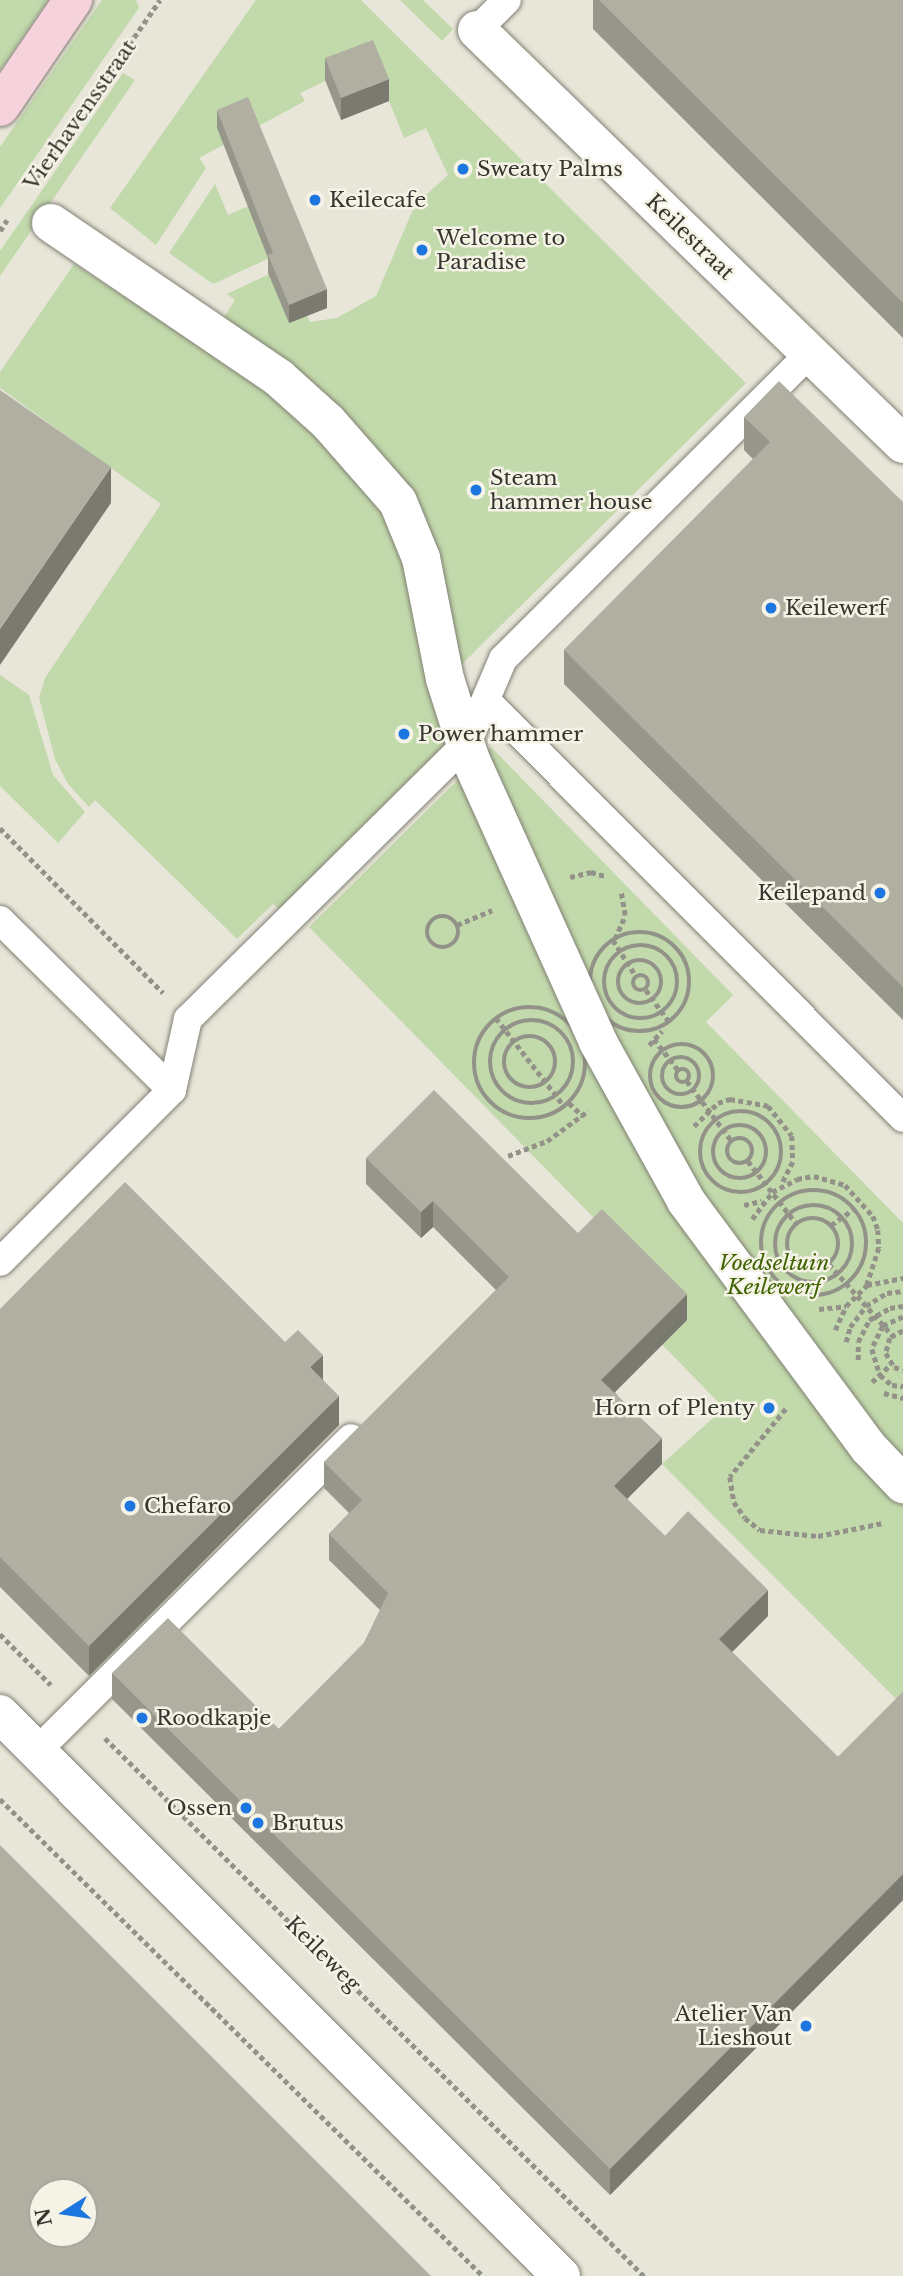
<!DOCTYPE html>
<html>
<head>
<meta charset="utf-8">
<style>
  body { margin:0 }
  #map { position:relative; width:903px; height:2276px; overflow:hidden; background:#e8e6d9; font-family:"Libre Baskerville",serif }
  div>[style] { position:absolute }
  .green>* { inset:0; background:#c1d9ab }
  .path>* { height:4.5px; margin-top:-2.25px; transform-origin:0; background:repeating-linear-gradient(90deg,#939289 0 5px,transparent 0 8.5px) }
  .path>.ring { margin:-2.25px; padding:0; box-sizing:content-box; background:none; border:4.5px solid #939289; border-radius:50% }
  .roads { filter:drop-shadow(0 0 2px #828074) drop-shadow(0 0 2px #828074) }
  .lane>* { height:28px; margin:-14px; padding:0 14px; transform-origin:14px; border-radius:14px; background:#fff }
  .street>* { height:38px; margin:-19px; padding:0 19px; transform-origin:19px; border-radius:19px; background:#fff }
  .secondary>* { height:38px; margin:-19px; padding:0 19px; transform-origin:19px; border-radius:19px; background:#f6d2dc }
  .wall>* { inset:0; background:#97968b }
  .shaded-wall>* { inset:0; background:#7b7a71 }
  .building>* { inset:0; background:#b0afa2 }
  .dots>* { width:19px; height:19px; translate:-50% -50%; box-sizing:border-box; border:4px solid #f5f3e6; border-radius:50% }
  span { translate:-50% -50%; white-space:nowrap; text-align:center; line-height:1.15; -webkit-text-stroke:5px #f5f3e6; paint-order:stroke }
  .street-label { font-size:21px; color:#363530 }
  .poi-label { font-size:21px; color:#363530 }
  .left { translate:0 -50%; text-align:left }
  .right { translate:-100% -50%; text-align:right }
  .park-label { font-size:21px; color:#3e6200; font-style:italic }
  .north { position:absolute; left:28px; top:2178px; width:70px; height:70px; box-sizing:border-box; background:#f5f3e6; border:2px solid #a9a79d; border-radius:50%; rotate:258deg; font-size:19px; font-weight:700; line-height:28px; text-align:center; color:#363530 }
  .north::after { content:''; display:block; margin:auto; width:24px; height:32px; background:#1d76e0; clip-path:polygon(50% 0,100% 100%,50% 72%,0 100%) }
</style>
</head>
<body>
<div id="map">
  <div class="green">
    <div style="clip-path:polygon(0 0,48px 0,0 70px)"></div>
    <div style="clip-path:polygon(102px 0,136px 0,139px 8px,0 208px,0 147px)"></div>
    <div style="clip-path:polygon(256px 0,361px 0,746px 383px,457px 669px,439px 580px,221px 322px,235px 300px,227px 294px,284px 267px,310px 322px,337px 318px,376px 296px,415px 205px,448px 175px,426px 128px,404px 138px,372px 59px,300px 93px,305px 101px,199px 158px,206px 168px,156px 245px,110px 208px)"></div>
    <div style="clip-path:polygon(400px 0,423px 0,453px 29px,442px 41px)"></div>
    <div style="clip-path:polygon(123px 73px,135px 80px,0 276px,0 251px)"></div>
    <div style="clip-path:polygon(215px 184px,228px 215px,253px 204px,276px 255px,213px 284px,169px 253px)"></div>
    <div style="clip-path:polygon(74px 264px,299px 410px,387px 507px,452px 741px,281px 910px,273px 904px,237px 939px,95px 800px,89px 807px,68px 784px,55px 759px,39px 698px,45px 678px,161px 504px,0 388px,0 372px)"></div>
    <div style="clip-path:polygon(0 675px,29px 695px,53px 775px,85px 812px,58px 843px,0 786px)"></div>
    <div style="clip-path:polygon(491px 747px,733px 995px,706px 1022px,903px 1223px,903px 1706px,662px 1464px,724px 1408px,567px 1247px,595px 1219px,309px 927px)"></div>
  </div>
  <div class="path">
    <div style="left:32px;top:184px;width:224px;rotate:-55.2deg"></div>
    <div style="left:0;top:231px;width:13px;rotate:-58deg"></div>
    <div style="left:0;top:828px;width:232px;rotate:45.3deg"></div>
    <div style="left:570px;top:877px;width:22px;rotate:-13deg"></div>
    <div style="left:591px;top:872px;width:15px;rotate:16deg"></div>
    <div class="ring" style="left:427px;top:916px;width:27.5px;height:27.5px"></div>
    <div style="left:457px;top:925px;width:38px;rotate:-23deg"></div>
    <div class="ring" style="left:590px;top:932px;width:95.5px;height:95.5px"></div>
    <div style="left:615px;top:939px;width:26px;rotate:-67deg"></div>
    <div style="left:625px;top:915px;width:23px;rotate:-100deg"></div>
    <div style="left:613px;top:940px;width:43px;rotate:57.4deg"></div>
    <div class="ring" style="left:604px;top:945px;width:69.5px;height:69.5px"></div>
    <div class="ring" style="left:618px;top:960px;width:39.5px;height:39.5px"></div>
    <div class="ring" style="left:633px;top:975px;width:11.5px;height:11.5px"></div>
    <div style="left:646px;top:990px;width:41px;rotate:54deg"></div>
    <div class="ring" style="left:474px;top:1007px;width:107.5px;height:107.5px"></div>
    <div style="left:496px;top:1018px;width:113px;rotate:52.2deg"></div>
    <div class="ring" style="left:490px;top:1020px;width:79.5px;height:79.5px"></div>
    <div class="ring" style="left:504px;top:1036px;width:47.5px;height:47.5px"></div>
    <div style="left:654px;top:1039px;width:39px;rotate:52deg"></div>
    <div class="ring" style="left:650px;top:1044px;width:59.5px;height:59.5px"></div>
    <div style="left:649px;top:1045px;width:19px;rotate:-47deg"></div>
    <div class="ring" style="left:662px;top:1057px;width:33.5px;height:33.5px"></div>
    <div class="ring" style="left:676px;top:1069px;width:9.5px;height:9.5px"></div>
    <div style="left:687px;top:1081px;width:74px;rotate:53.3deg"></div>
    <div style="left:569px;top:1103px;width:19px;rotate:43deg"></div>
    <div class="ring" style="left:700px;top:1111px;width:77.5px;height:77.5px"></div>
    <div class="ring" style="left:713px;top:1125px;width:49.5px;height:49.5px"></div>
    <div style="left:694px;top:1126px;width:33px;rotate:-44deg"></div>
    <div style="left:718px;top:1103px;width:13px;rotate:-18deg"></div>
    <div style="left:730px;top:1099px;width:39px;rotate:10deg"></div>
    <div style="left:768px;top:1106px;width:38px;rotate:51deg"></div>
    <div style="left:792px;top:1136px;width:26px;rotate:88deg"></div>
    <div style="left:793px;top:1162px;width:25px;rotate:117deg"></div>
    <div class="ring" style="left:727px;top:1138px;width:21.5px;height:21.5px"></div>
    <div style="left:508px;top:1156px;width:42px;rotate:-21deg"></div>
    <div style="left:547px;top:1141px;width:51px;rotate:-36.2deg"></div>
    <div style="left:748px;top:1161px;width:78px;rotate:52.3deg"></div>
    <div class="ring" style="left:761px;top:1190px;width:101.5px;height:101.5px"></div>
    <div class="ring" style="left:775px;top:1205px;width:73.5px;height:73.5px"></div>
    <div style="left:744px;top:1205px;width:18px;rotate:-13deg"></div>
    <div class="ring" style="left:787px;top:1218px;width:47.5px;height:47.5px"></div>
    <div style="left:752px;top:1219px;width:34px;rotate:-53deg"></div>
    <div style="left:772px;top:1192px;width:28px;rotate:-27deg"></div>
    <div style="left:797px;top:1179px;width:17px;rotate:-10deg"></div>
    <div style="left:814px;top:1176px;width:32px;rotate:16deg"></div>
    <div style="left:845px;top:1185px;width:42px;rotate:47.9deg"></div>
    <div style="left:873px;top:1216px;width:15px;rotate:70deg"></div>
    <div style="left:878px;top:1230px;width:18px;rotate:87deg"></div>
    <div style="left:879px;top:1248px;width:39px;rotate:108deg"></div>
    <div style="left:831px;top:1225px;width:28px;rotate:-35deg"></div>
    <div style="left:829px;top:1264px;width:96px;rotate:48.4deg"></div>
    <div style="left:819px;top:1309px;width:27px;rotate:-6deg"></div>
    <div style="left:903px;top:1317px;width:22px;rotate:156deg"></div>
    <div style="left:883px;top:1326px;width:25px;rotate:116deg"></div>
    <div style="left:872px;top:1349px;width:27px;rotate:73deg"></div>
    <div style="left:880px;top:1375px;width:16px;rotate:40deg"></div>
    <div style="left:892px;top:1385px;width:11px;rotate:5deg"></div>
    <div style="left:835px;top:1330px;width:26px;rotate:-65deg"></div>
    <div style="left:846px;top:1306px;width:30px;rotate:-45deg"></div>
    <div style="left:867px;top:1285px;width:37px;rotate:-11deg"></div>
    <div style="left:903px;top:1331px;width:15px;rotate:152deg"></div>
    <div style="left:890px;top:1338px;width:16px;rotate:105deg"></div>
    <div style="left:886px;top:1353px;width:16px;rotate:60deg"></div>
    <div style="left:894px;top:1367px;width:9px;rotate:18deg"></div>
    <div style="left:846px;top:1342px;width:16px;rotate:-75deg"></div>
    <div style="left:850px;top:1327px;width:26px;rotate:-53deg"></div>
    <div style="left:866px;top:1306px;width:25px;rotate:-32deg"></div>
    <div style="left:887px;top:1293px;width:16px;rotate:-7deg"></div>
    <div style="left:858px;top:1360px;width:18px;rotate:-90deg"></div>
    <div style="left:858px;top:1342px;width:25px;rotate:-63deg"></div>
    <div style="left:869px;top:1320px;width:24px;rotate:-30deg"></div>
    <div style="left:890px;top:1308px;width:13px;rotate:-9deg"></div>
    <div style="left:872px;top:1382px;width:26px;rotate:-43deg"></div>
    <div style="left:884px;top:1393px;width:20px;rotate:15deg"></div>
    <div style="left:786px;top:1409px;width:88px;rotate:129.5deg"></div>
    <div style="left:730px;top:1477px;width:25px;rotate:81deg"></div>
    <div style="left:734px;top:1502px;width:19px;rotate:55deg"></div>
    <div style="left:745px;top:1518px;width:19px;rotate:39deg"></div>
    <div style="left:760px;top:1530px;width:58px;rotate:5.9deg"></div>
    <div style="left:818px;top:1536px;width:66px;rotate:-11.3deg"></div>
    <div style="left:0;top:1634px;width:72px;rotate:45deg"></div>
    <div style="left:105px;top:1738px;width:762px;rotate:44.95deg"></div>
    <div style="left:0;top:1799px;width:679px;rotate:44.64deg"></div>
  </div>
  <div class="roads">
    <div class="lane">
      <div style="left:477px;top:30px;width:42px;rotate:-45deg"></div>
      <div style="left:486px;top:700px;width:590px;rotate:45.07deg"></div>
      <div style="left:0;top:920px;width:242px;rotate:44.7deg"></div>
      <div style="left:172px;top:1090px;width:243px;rotate:135deg"></div>
      <div style="left:172px;top:1090px;width:73px;rotate:-77.3deg"></div>
      <div style="left:188px;top:1019px;width:392px;rotate:-44.7deg"></div>
      <div style="left:467px;top:743px;width:91px;rotate:-66.8deg"></div>
      <div style="left:503px;top:659px;width:433px;rotate:-44.9deg"></div>
      <div style="left:37px;top:1751px;width:443px;rotate:-44.9deg"></div>
    </div>
    <div class="street">
      <div style="left:477px;top:30px;width:594px;rotate:44.18deg"></div>
      <div style="left:51px;top:223px;width:276px;rotate:34.2deg"></div>
      <div style="left:279px;top:378px;width:66px;rotate:41.9deg"></div>
      <div style="left:328px;top:422px;width:106px;rotate:48.8deg"></div>
      <div style="left:398px;top:502px;width:61px;rotate:67.7deg"></div>
      <div style="left:421px;top:558px;width:123px;rotate:78.8deg"></div>
      <div style="left:445px;top:679px;width:83px;rotate:72.4deg"></div>
      <div style="left:470px;top:758px;width:312px;rotate:65.7deg"></div>
      <div style="left:598px;top:1042px;width:182px;rotate:61deg"></div>
      <div style="left:686px;top:1201px;width:307px;rotate:53.5deg"></div>
      <div style="left:869px;top:1448px;width:50px;rotate:46.6deg"></div>
      <div style="left:0;top:1714px;width:794px;rotate:45.05deg"></div>
    </div>
    <div class="secondary">
      <div style="left:0;top:107px;width:130px;rotate:-55.7deg"></div>
    </div>
  </div>
  <div class="wall">
    <div style="clip-path:polygon(593px 0,903px 0,903px 338px,593px 29px)"></div>
    <div style="clip-path:polygon(325px 58px,389px 101px,341px 120px,325px 80px)"></div>
    <div style="clip-path:polygon(217px 110px,327px 308px,289px 323px,268px 273px,268px 258px,217px 128px)"></div>
    <div style="clip-path:polygon(744px 417px,903px 502px,903px 1020px,564px 684px,564px 650px,753px 459px,744px 450px)"></div>
    <div style="clip-path:polygon(366px 1158px,578px 1233px,687px 1320px,615px 1392px,662px 1464px,627px 1499px,665px 1536px,768px 1616px,732px 1652px,838px 1757px,903px 1692px,903px 1900px,610px 2195px,112px 1699px,112px 1673px,279px 1729px,364px 1643px,380px 1610px,329px 1560px,329px 1534px,349px 1513px,324px 1488px,324px 1462px,496px 1290px,433px 1227px,421px 1238px,366px 1184px)"></div>
    <div style="clip-path:polygon(0 1309px,323px 1379px,339px 1425px,89px 1676px,0 1587px)"></div>
  </div>
  <div class="shaded-wall">
    <div style="clip-path:polygon(389px 79px,389px 101px,341px 120px,341px 98px)"></div>
    <div style="clip-path:polygon(327px 289px,327px 308px,289px 323px,289px 305px)"></div>
    <div style="clip-path:polygon(111px 467px,111px 503px,0 665px,0 629px)"></div>
    <div style="clip-path:polygon(433px 1201px,433px 1227px,421px 1238px,421px 1212px)"></div>
    <div style="clip-path:polygon(687px 1294px,687px 1320px,601px 1406px,601px 1380px)"></div>
    <div style="clip-path:polygon(323px 1355px,323px 1385px,310px 1367px)"></div>
    <div style="clip-path:polygon(339px 1396px,339px 1425px,89px 1676px,89px 1646px)"></div>
    <div style="clip-path:polygon(662px 1438px,662px 1464px,614px 1512px,614px 1486px)"></div>
    <div style="clip-path:polygon(768px 1590px,768px 1616px,719px 1665px,719px 1639px)"></div>
    <div style="clip-path:polygon(903px 1874px,903px 1900px,610px 2195px,610px 2169px)"></div>
  </div>
  <div class="building">
    <div style="clip-path:polygon(599px 0,903px 0,903px 303px)"></div>
    <div style="clip-path:polygon(373px 40px,389px 79px,341px 98px,325px 58px)"></div>
    <div style="clip-path:polygon(248px 97px,327px 289px,289px 305px,268px 255px,273px 253px,217px 110px)"></div>
    <div style="clip-path:polygon(779px 381px,903px 502px,903px 987px,564px 650px,770px 442px,744px 417px)"></div>
    <div style="clip-path:polygon(0 390px,111px 467px,0 629px)"></div>
    <div style="clip-path:polygon(434px 1090px,578px 1233px,602px 1209px,687px 1294px,601px 1380px,662px 1438px,614px 1486px,665px 1536px,688px 1511px,768px 1590px,719px 1639px,838px 1757px,903px 1692px,903px 1874px,610px 2169px,112px 1673px,168px 1618px,279px 1729px,364px 1643px,388px 1593px,329px 1534px,362px 1500px,324px 1462px,509px 1277px,433px 1201px,421px 1212px,366px 1158px)"></div>
    <div style="clip-path:polygon(125px 1182px,285px 1342px,298px 1330px,323px 1355px,310px 1367px,339px 1396px,89px 1646px,0 1557px,0 1309px)"></div>
    <div style="clip-path:polygon(evenodd,0 1845px,431px 2276px,0 2276px,0 1845px,42px 2192px,84px 2192px,84px 2234px,42px 2234px,42px 2192px)"></div>
  </div>
  <div class="dots">
    <div style="left:463px;top:169px;background:#1d76e0"></div>
    <div style="left:315px;top:200px;background:#1d76e0"></div>
    <div style="left:422px;top:250px;background:#1d76e0"></div>
    <div style="left:476px;top:490px;background:#1d76e0"></div>
    <div style="left:771px;top:608px;background:#1d76e0"></div>
    <div style="left:404px;top:734px;background:#1d76e0"></div>
    <div style="left:880px;top:893px;background:#1d76e0"></div>
    <div style="left:769px;top:1408px;background:#1d76e0"></div>
    <div style="left:130px;top:1506px;background:#1d76e0"></div>
    <div style="left:142px;top:1718px;background:#1d76e0"></div>
    <div style="left:246px;top:1808px;background:#1d76e0"></div>
    <div style="left:258px;top:1823px;background:#1d76e0"></div>
    <div style="left:806px;top:2026px;background:#1d76e0"></div>
  </div>
  <div class="street-label">
    <span style="left:80px;top:115px;rotate:-55deg">Vierhavensstraat</span>
    <span style="left:690px;top:237px;rotate:44deg">Keilestraat</span>
    <span style="left:323px;top:1954px;rotate:45deg">Keileweg</span>
  </div>
  <div class="poi-label">
    <span class="left" style="left:477px;top:169px">Sweaty Palms</span>
    <span class="left" style="left:329px;top:200px">Keilecafe</span>
    <span class="left" style="left:436px;top:250px">Welcome to<br>Paradise</span>
    <span class="left" style="left:490px;top:490px">Steam<br>hammer house</span>
    <span class="left" style="left:785px;top:608px">Keilewerf</span>
    <span class="left" style="left:418px;top:734px">Power hammer</span>
    <span class="right" style="left:866px;top:893px">Keilepand</span>
    <span class="right" style="left:755px;top:1408px">Horn of Plenty</span>
    <span class="left" style="left:144px;top:1506px">Chefaro</span>
    <span class="left" style="left:156px;top:1718px">Roodkapje</span>
    <span class="right" style="left:232px;top:1808px">Ossen</span>
    <span class="left" style="left:272px;top:1823px">Brutus</span>
    <span class="right" style="left:792px;top:2026px">Atelier Van<br>Lieshout</span>
  </div>
  <div class="park-label">
    <span style="left:774px;top:1275px">Voedseltuin<br>Keilewerf</span>
  </div>
  <div class="north">N</div>
</div>
</body>
</html>
